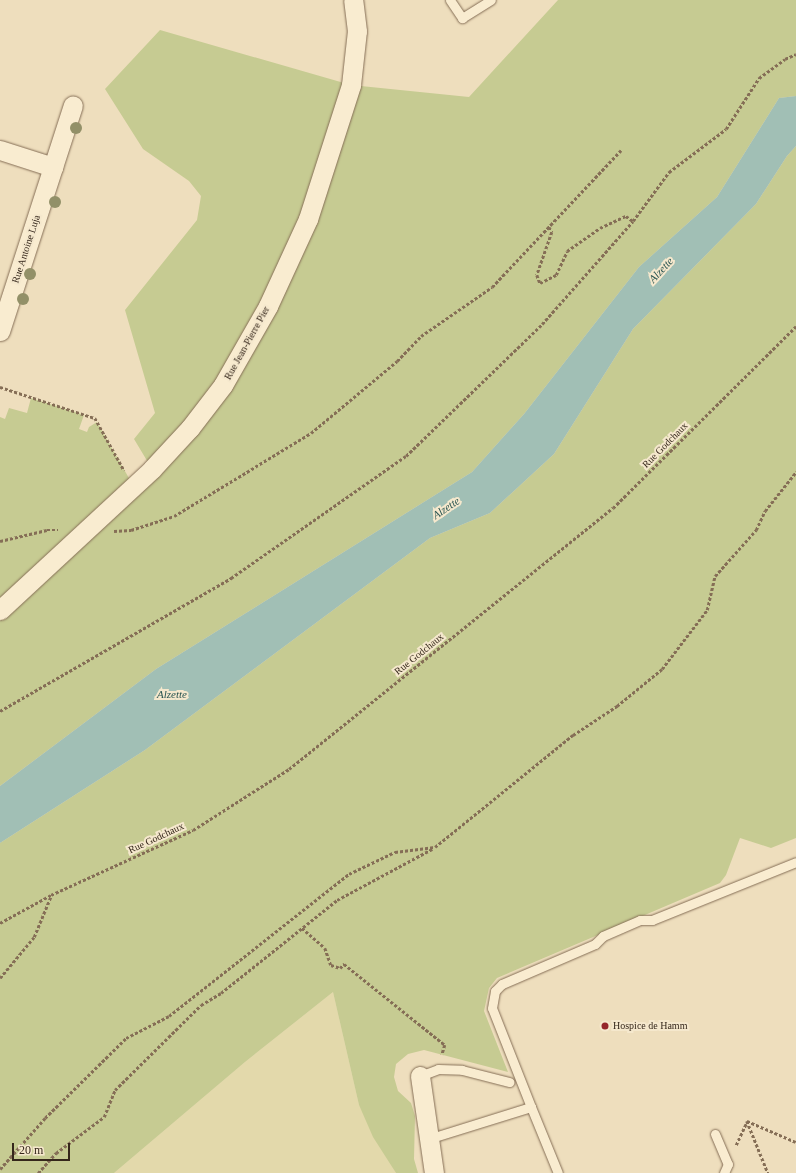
<!DOCTYPE html>
<html>
<head>
<meta charset="utf-8">
<style>
  body { margin:0 }
  #map { position:relative; width:796px; height:1173px; overflow:hidden; background:#eedebd; font-family:"Times New Roman",serif }
  div>[style] { position:absolute }
  .farmland>* { inset:0; background:#e3d9ab }
  .green>* { inset:0; background:#c6cb92 }
  .water>* { inset:0; background:#a1bfb5 }
  .path>* { height:2.5px; margin-top:-1.25px; transform-origin:0; background:repeating-linear-gradient(90deg,#856e56 0 3px,transparent 0 5px) }
  .roads { filter:drop-shadow(0 0 1px #856e56) drop-shadow(0 0 1px #856e56) }
  .lane>* { height:9px; margin:-4.5px; padding:0 4.5px; transform-origin:4.5px; border-radius:4.5px; background:#f9ecd0 }
  .street>* { height:19px; margin:-9.5px; padding:0 9.5px; transform-origin:9.5px; border-radius:9.5px; background:#f9ecd0 }
  .trees>* { width:12px; height:12px; margin:-6px; border-radius:50%; background:#929068 }
  .dots>* { width:11px; height:11px; translate:-50% -50%; box-sizing:border-box; border:2px solid #f5e8cd; border-radius:50% }
  span { translate:-50% -50%; white-space:nowrap; text-align:center; line-height:1.15; -webkit-text-stroke:4px #f5e8cd; paint-order:stroke }
  .street-label { font-size:10px; color:#35271b }
  .poi-label { font-size:10px; color:#35271b }
  .left { translate:0 -50%; text-align:left }
  .water-label { font-size:11px; color:#2a5551; font-style:italic }
  .scale { position:absolute; left:12px; top:1143px; width:58px; height:18px; box-sizing:border-box; border:2px solid #35271b; border-top:0; padding-left:5px; font-size:12px; line-height:14px; white-space:nowrap; color:#35271b; -webkit-text-stroke:3px #f5e8cd; paint-order:stroke }
</style>
</head>
<body>
<div id="map">
  <div class="farmland">
    <div style="clip-path:polygon(333px 992px,359px 1105px,396px 1173px,114px 1173px,245px 1062px)"></div>
  </div>
  <div class="green">
    <div style="clip-path:polygon(558px 0,796px 0,796px 96px,779px 98px,717px 197px,639px 267px,524px 414px,472px 472px,156px 669px,0 786px,0 417px,5px 419px,9px 408px,27px 413px,31px 398px,84px 415px,79px 429px,87px 432px,89px 427px,97px 422px,134px 487px,152px 469px,134px 439px,155px 413px,125px 310px,197px 220px,201px 196px,189px 181px,143px 149px,105px 89px,160px 30px,351px 85px,469px 97px)"></div>
    <div style="clip-path:polygon(796px 146px,796px 838px,771px 848px,740px 838px,726px 875px,720px 883px,497px 978px,489px 988px,484px 1011px,508px 1072px,424px 1050px,408px 1054px,396px 1064px,394px 1077px,398px 1091px,411px 1103px,415px 1116px,414px 1159px,418px 1173px,396px 1173px,373px 1137px,359px 1105px,333px 992px,245px 1062px,114px 1173px,0 1173px,0 843px,145px 750px,430px 538px,490px 513px,554px 454px,633px 329px,756px 204px,787px 156px)"></div>
  </div>
  <div class="water">
    <div style="clip-path:polygon(796px 96px,796px 146px,787px 156px,756px 204px,633px 329px,554px 454px,490px 513px,430px 538px,145px 750px,0 843px,0 786px,156px 669px,472px 472px,524px 414px,639px 267px,717px 197px,779px 98px)"></div>
  </div>
  <div class="path">
    <div style="left:549px;top:227px;width:6px;rotate:59deg"></div>
    <div style="left:552px;top:232px;width:46px;rotate:109.2deg"></div>
    <div style="left:537px;top:275px;width:9px;rotate:69deg"></div>
    <div style="left:540px;top:283px;width:18px;rotate:-27deg"></div>
    <div style="left:556px;top:275px;width:26px;rotate:-65deg"></div>
    <div style="left:567px;top:251px;width:40px;rotate:-34.9deg"></div>
    <div style="left:600px;top:228px;width:29px;rotate:-25deg"></div>
    <div style="left:626px;top:216px;width:9px;rotate:36deg"></div>
    <div style="left:0;top:387px;width:100px;rotate:18.1deg"></div>
    <div style="left:95px;top:418px;width:60px;rotate:60.9deg"></div>
    <div style="left:114px;top:531px;width:17px;rotate:-3deg"></div>
    <div style="left:131px;top:530px;width:45px;rotate:-18deg"></div>
    <div style="left:174px;top:516px;width:160px;rotate:-31.2deg"></div>
    <div style="left:311px;top:433px;width:112px;rotate:-39.9deg"></div>
    <div style="left:397px;top:361px;width:35px;rotate:-46deg"></div>
    <div style="left:421px;top:336px;width:86px;rotate:-34.6deg"></div>
    <div style="left:492px;top:287px;width:188px;rotate:-46.7deg"></div>
    <div style="left:0;top:541px;width:48px;rotate:-13.2deg"></div>
    <div style="left:47px;top:530px;width:11px"></div>
    <div style="left:0;top:711px;width:267px;rotate:-29.9deg"></div>
    <div style="left:231px;top:578px;width:213px;rotate:-34.9deg"></div>
    <div style="left:406px;top:456px;width:190px;rotate:-44.1deg"></div>
    <div style="left:542px;top:324px;width:137px;rotate:-48.5deg"></div>
    <div style="left:633px;top:221px;width:61px;rotate:-53.7deg"></div>
    <div style="left:669px;top:172px;width:71px;rotate:-37deg"></div>
    <div style="left:726px;top:129px;width:61px;rotate:-57.1deg"></div>
    <div style="left:759px;top:78px;width:32px;rotate:-36deg"></div>
    <div style="left:785px;top:59px;width:12px;rotate:-24deg"></div>
    <div style="left:0;top:923px;width:58px;rotate:-28.8deg"></div>
    <div style="left:51px;top:895px;width:156px;rotate:-24.6deg"></div>
    <div style="left:193px;top:830px;width:114px;rotate:-32.4deg"></div>
    <div style="left:289px;top:769px;width:416px;rotate:-38.9deg"></div>
    <div style="left:613px;top:508px;width:258px;rotate:-44.8deg"></div>
    <div style="left:302px;top:928px;width:30px;rotate:41deg"></div>
    <div style="left:325px;top:948px;width:18px;rotate:71deg"></div>
    <div style="left:331px;top:965px;width:9px;rotate:18deg"></div>
    <div style="left:340px;top:968px;width:6px;rotate:-45deg"></div>
    <div style="left:344px;top:964px;width:129px;rotate:38.7deg"></div>
    <div style="left:445px;top:1045px;width:10px;rotate:107deg"></div>
    <div style="left:0;top:978px;width:53px;rotate:-50.3deg"></div>
    <div style="left:34px;top:937px;width:44px;rotate:-67.5deg"></div>
    <div style="left:747px;top:1121px;width:56px;rotate:68deg"></div>
    <div style="left:736px;top:1145px;width:26px;rotate:-65deg"></div>
    <div style="left:747px;top:1121px;width:53px;rotate:23.2deg"></div>
    <div style="left:0;top:1169px;width:68px;rotate:-48.6deg"></div>
    <div style="left:45px;top:1118px;width:114px;rotate:-44.6deg"></div>
    <div style="left:126px;top:1038px;width:48px;rotate:-27.1deg"></div>
    <div style="left:169px;top:1016px;width:229px;rotate:-38.3deg"></div>
    <div style="left:349px;top:874px;width:51px;rotate:-25.6deg"></div>
    <div style="left:395px;top:852px;width:40px;rotate:-7.1deg"></div>
    <div style="left:435px;top:847px;width:178px;rotate:-39.1deg"></div>
    <div style="left:573px;top:735px;width:53px;rotate:-33.4deg"></div>
    <div style="left:617px;top:706px;width:58px;rotate:-39.4deg"></div>
    <div style="left:662px;top:669px;width:74px;rotate:-52.7deg"></div>
    <div style="left:707px;top:610px;width:35px;rotate:-77deg"></div>
    <div style="left:715px;top:576px;width:62px;rotate:-48.3deg"></div>
    <div style="left:756px;top:530px;width:21px;rotate:-65deg"></div>
    <div style="left:765px;top:511px;width:50px;rotate:-51.5deg"></div>
    <div style="left:38px;top:1173px;width:27px;rotate:-48deg"></div>
    <div style="left:56px;top:1153px;width:60px;rotate:-36.9deg"></div>
    <div style="left:104px;top:1117px;width:29px;rotate:-68deg"></div>
    <div style="left:115px;top:1090px;width:121px;rotate:-44.7deg"></div>
    <div style="left:201px;top:1005px;width:23px;rotate:-31deg"></div>
    <div style="left:221px;top:993px;width:149px;rotate:-38.7deg"></div>
    <div style="left:337px;top:900px;width:108px;rotate:-28.2deg"></div>
  </div>
  <div class="roads">
    <div class="lane">
      <div style="left:450px;top:0;width:22px;rotate:56deg"></div>
      <div style="left:462px;top:18px;width:34px;rotate:-32deg"></div>
      <div style="left:420px;top:1076px;width:19px;rotate:-21deg"></div>
      <div style="left:438px;top:1069px;width:24px;rotate:2deg"></div>
      <div style="left:462px;top:1070px;width:49px;rotate:14.3deg"></div>
      <div style="left:531px;top:1107px;width:71px;rotate:67.8deg"></div>
      <div style="left:715px;top:1134px;width:33px;rotate:67deg"></div>
      <div style="left:728px;top:1164px;width:10px;rotate:114deg"></div>
      <div style="left:428px;top:1139px;width:108px;rotate:-17.3deg"></div>
      <div style="left:531px;top:1107px;width:106px;rotate:-111.5deg"></div>
      <div style="left:492px;top:1008px;width:17px;rotate:-80deg"></div>
      <div style="left:495px;top:991px;width:10px;rotate:-45deg"></div>
      <div style="left:502px;top:984px;width:101px;rotate:-23.3deg"></div>
      <div style="left:595px;top:944px;width:11px;rotate:-45deg"></div>
      <div style="left:603px;top:936px;width:40px;rotate:-23.4deg"></div>
      <div style="left:640px;top:920px;width:12px"></div>
      <div style="left:652px;top:920px;width:155px;rotate:-21.9deg"></div>
    </div>
    <div class="street">
      <div style="left:0;top:150px;width:56px;rotate:17.8deg"></div>
      <div style="left:0;top:331px;width:237px;rotate:-72.1deg"></div>
      <div style="left:0;top:610px;width:207px;rotate:-42.8deg"></div>
      <div style="left:152px;top:469px;width:56px;rotate:-47.2deg"></div>
      <div style="left:190px;top:428px;width:54px;rotate:-52.5deg"></div>
      <div style="left:223px;top:385px;width:91px;rotate:-60.3deg"></div>
      <div style="left:268px;top:306px;width:96px;rotate:-65.3deg"></div>
      <div style="left:308px;top:219px;width:141px;rotate:-72.2deg"></div>
      <div style="left:351px;top:85px;width:54px;rotate:-83.7deg"></div>
      <div style="left:357px;top:31px;width:31px;rotate:-97deg"></div>
      <div style="left:420px;top:1076px;width:98px;rotate:81.8deg"></div>
    </div>
  </div>
  <div class="trees">
    <div style="left:76px;top:128px"></div>
    <div style="left:55px;top:202px"></div>
    <div style="left:30px;top:274px"></div>
    <div style="left:23px;top:299px"></div>
  </div>
  <div class="dots">
    <div style="left:605px;top:1026px;background:#95262a"></div>
  </div>
  <div class="street-label">
    <span style="left:26px;top:249px;rotate:-72deg">Rue Antoine Luja</span>
    <span style="left:247px;top:343px;rotate:-61deg">Rue Jean-Pierre Pier</span>
    <span style="left:665px;top:445px;rotate:-45deg">Rue Godchaux</span>
    <span style="left:419px;top:654px;rotate:-39deg">Rue Godchaux</span>
    <span style="left:156px;top:838px;rotate:-25deg">Rue Godchaux</span>
  </div>
  <div class="poi-label">
    <span class="left" style="left:613px;top:1026px">Hospice de Hamm</span>
  </div>
  <div class="water-label">
    <span style="left:661px;top:270px;rotate:-47deg">Alzette</span>
    <span style="left:446px;top:508px;rotate:-34deg">Alzette</span>
    <span style="left:172px;top:694px">Alzette</span>
  </div>
  <div class="scale">20 m</div>
</div>
</body>
</html>
